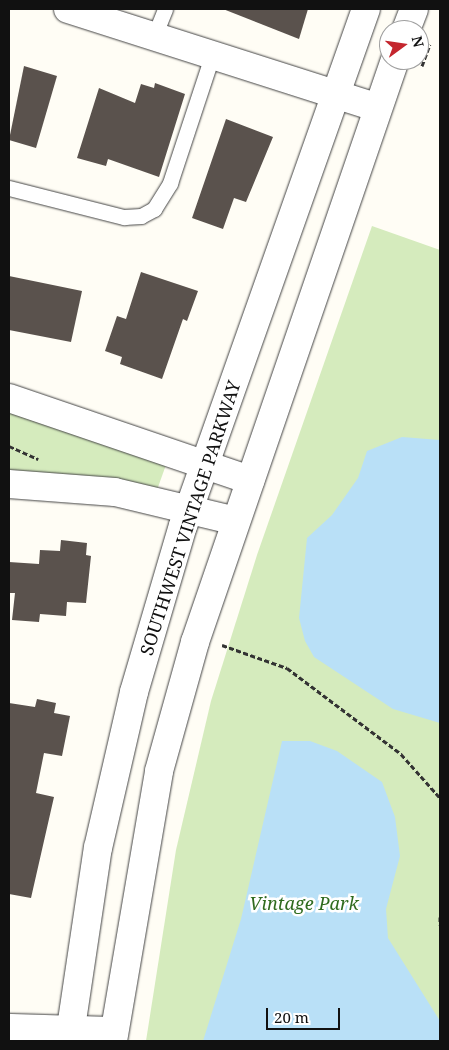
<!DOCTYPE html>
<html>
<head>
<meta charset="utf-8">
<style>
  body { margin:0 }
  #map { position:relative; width:449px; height:1050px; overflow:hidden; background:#fffdf5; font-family:"Noto Serif",serif }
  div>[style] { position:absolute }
  .green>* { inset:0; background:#d5ebbd }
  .water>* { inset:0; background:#b9e0f7 }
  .building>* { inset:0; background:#5a524d }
  .path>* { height:3px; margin-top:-1.5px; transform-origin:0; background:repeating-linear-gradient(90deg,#333 0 5px,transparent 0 7.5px) }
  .roads { filter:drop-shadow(0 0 1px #444) drop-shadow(0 0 1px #444) }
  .service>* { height:15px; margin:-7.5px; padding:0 7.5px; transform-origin:7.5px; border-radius:7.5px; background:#fff }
  .minor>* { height:28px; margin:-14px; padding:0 14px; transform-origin:14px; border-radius:14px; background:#fff }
  .tertiary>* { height:28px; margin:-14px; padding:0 14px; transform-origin:14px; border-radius:14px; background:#fff }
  span { translate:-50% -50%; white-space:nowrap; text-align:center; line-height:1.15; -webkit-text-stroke:5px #fff; paint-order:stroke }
  .street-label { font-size:18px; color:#111 }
  .park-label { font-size:18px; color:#2f6b1f; font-style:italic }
  .frame { position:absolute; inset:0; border:10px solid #111; pointer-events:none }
  .north { position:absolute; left:379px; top:20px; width:50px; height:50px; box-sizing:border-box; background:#fff; border:1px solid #a0a0a0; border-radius:50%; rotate:76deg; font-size:14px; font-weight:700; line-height:20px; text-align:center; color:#111 }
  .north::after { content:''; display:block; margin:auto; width:18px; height:22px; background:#c4262e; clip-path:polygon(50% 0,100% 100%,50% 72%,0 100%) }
  .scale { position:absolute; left:266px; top:1008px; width:74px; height:22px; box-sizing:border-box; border:2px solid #111; border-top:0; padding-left:6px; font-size:15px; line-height:18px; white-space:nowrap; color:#111; -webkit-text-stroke:4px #fff; paint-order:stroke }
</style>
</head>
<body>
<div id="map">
  <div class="green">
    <div style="clip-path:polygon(372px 226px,440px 250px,440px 1041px,146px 1041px,176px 850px,211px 701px,257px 555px)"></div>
    <div style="clip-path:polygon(9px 410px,167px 462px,157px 490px,9px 474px)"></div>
  </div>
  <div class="water">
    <div style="clip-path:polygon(402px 437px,440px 440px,440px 723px,393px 709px,314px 657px,305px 641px,299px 618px,307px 538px,332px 515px,358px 478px,367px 451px)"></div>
    <div style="clip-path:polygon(282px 741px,310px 741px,337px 751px,382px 782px,395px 817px,400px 856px,386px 909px,388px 938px,440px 1021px,440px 1041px,203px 1041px,241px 919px)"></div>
  </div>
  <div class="building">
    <div style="clip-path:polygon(223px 9px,308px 9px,299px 39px)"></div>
    <div style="clip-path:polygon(24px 66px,57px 76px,36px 148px,9px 140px)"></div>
    <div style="clip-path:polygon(155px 83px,185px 94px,159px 177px,108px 159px,106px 166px,77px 158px,99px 88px,135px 103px,141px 84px,154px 88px)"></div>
    <div style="clip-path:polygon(226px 119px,273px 137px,246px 202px,234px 198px,223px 229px,192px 218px)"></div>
    <div style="clip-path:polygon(141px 272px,198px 291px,187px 321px,183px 319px,162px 379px,120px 364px,122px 357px,105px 351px,117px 316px,126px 319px)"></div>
    <div style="clip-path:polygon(9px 276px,82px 291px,71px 342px,9px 330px)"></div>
    <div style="clip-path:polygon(61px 540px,87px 543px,86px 555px,91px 556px,86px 603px,67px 602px,66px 616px,40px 614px,39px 622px,12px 620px,15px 593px,9px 593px,9px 562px,39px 564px,40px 550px,60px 551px)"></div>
    <div style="clip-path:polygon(37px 699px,56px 703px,54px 713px,70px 716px,62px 756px,44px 753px,36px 793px,54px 797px,31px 898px,9px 894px,9px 703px,35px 707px)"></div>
  </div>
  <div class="path">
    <div style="left:422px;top:66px;width:23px;rotate:-70deg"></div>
    <div style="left:9px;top:446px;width:32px;rotate:24deg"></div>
    <div style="left:222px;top:645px;width:69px;rotate:19.5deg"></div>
    <div style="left:287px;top:668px;width:143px;rotate:37deg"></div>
    <div style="left:401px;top:754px;width:59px;rotate:48.4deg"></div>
    <div style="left:440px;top:917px;width:8px;rotate:90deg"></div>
  </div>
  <div class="roads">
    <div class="service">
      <div style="left:155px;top:34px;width:27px;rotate:-68deg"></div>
      <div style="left:9px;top:188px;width:119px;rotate:14.2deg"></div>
      <div style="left:124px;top:217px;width:17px;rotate:-3deg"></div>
      <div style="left:141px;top:216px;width:15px;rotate:-28deg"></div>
      <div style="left:154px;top:209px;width:31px;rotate:-58deg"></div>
      <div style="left:170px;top:183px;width:137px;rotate:-71.7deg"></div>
    </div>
    <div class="minor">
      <div style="left:68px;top:9px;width:323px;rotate:17.7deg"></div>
      <div style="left:9px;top:398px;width:255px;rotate:18.8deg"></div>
      <div style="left:9px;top:484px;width:106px;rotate:4.3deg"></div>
      <div style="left:115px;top:492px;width:124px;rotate:13.5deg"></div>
      <div style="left:9px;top:1028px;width:104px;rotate:1.7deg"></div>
    </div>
    <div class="tertiary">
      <div style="left:406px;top:30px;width:22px;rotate:-69deg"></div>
      <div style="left:69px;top:1041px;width:195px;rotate:-81.5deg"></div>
      <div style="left:98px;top:848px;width:160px;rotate:-77deg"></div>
      <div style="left:134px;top:692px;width:173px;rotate:-73.6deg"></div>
      <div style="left:183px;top:526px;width:548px;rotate:-70.51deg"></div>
      <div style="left:113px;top:1041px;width:274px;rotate:-80.3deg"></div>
      <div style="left:159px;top:771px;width:134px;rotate:-74.4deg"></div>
      <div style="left:195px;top:642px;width:615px;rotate:-71.04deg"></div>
    </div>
  </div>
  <div class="street-label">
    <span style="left:190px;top:518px;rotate:-72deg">SOUTHWEST VINTAGE PARKWAY</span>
  </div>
  <div class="park-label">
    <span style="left:304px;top:903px">Vintage Park</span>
  </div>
  <div class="frame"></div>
  <div class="north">N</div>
  <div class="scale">20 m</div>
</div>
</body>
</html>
